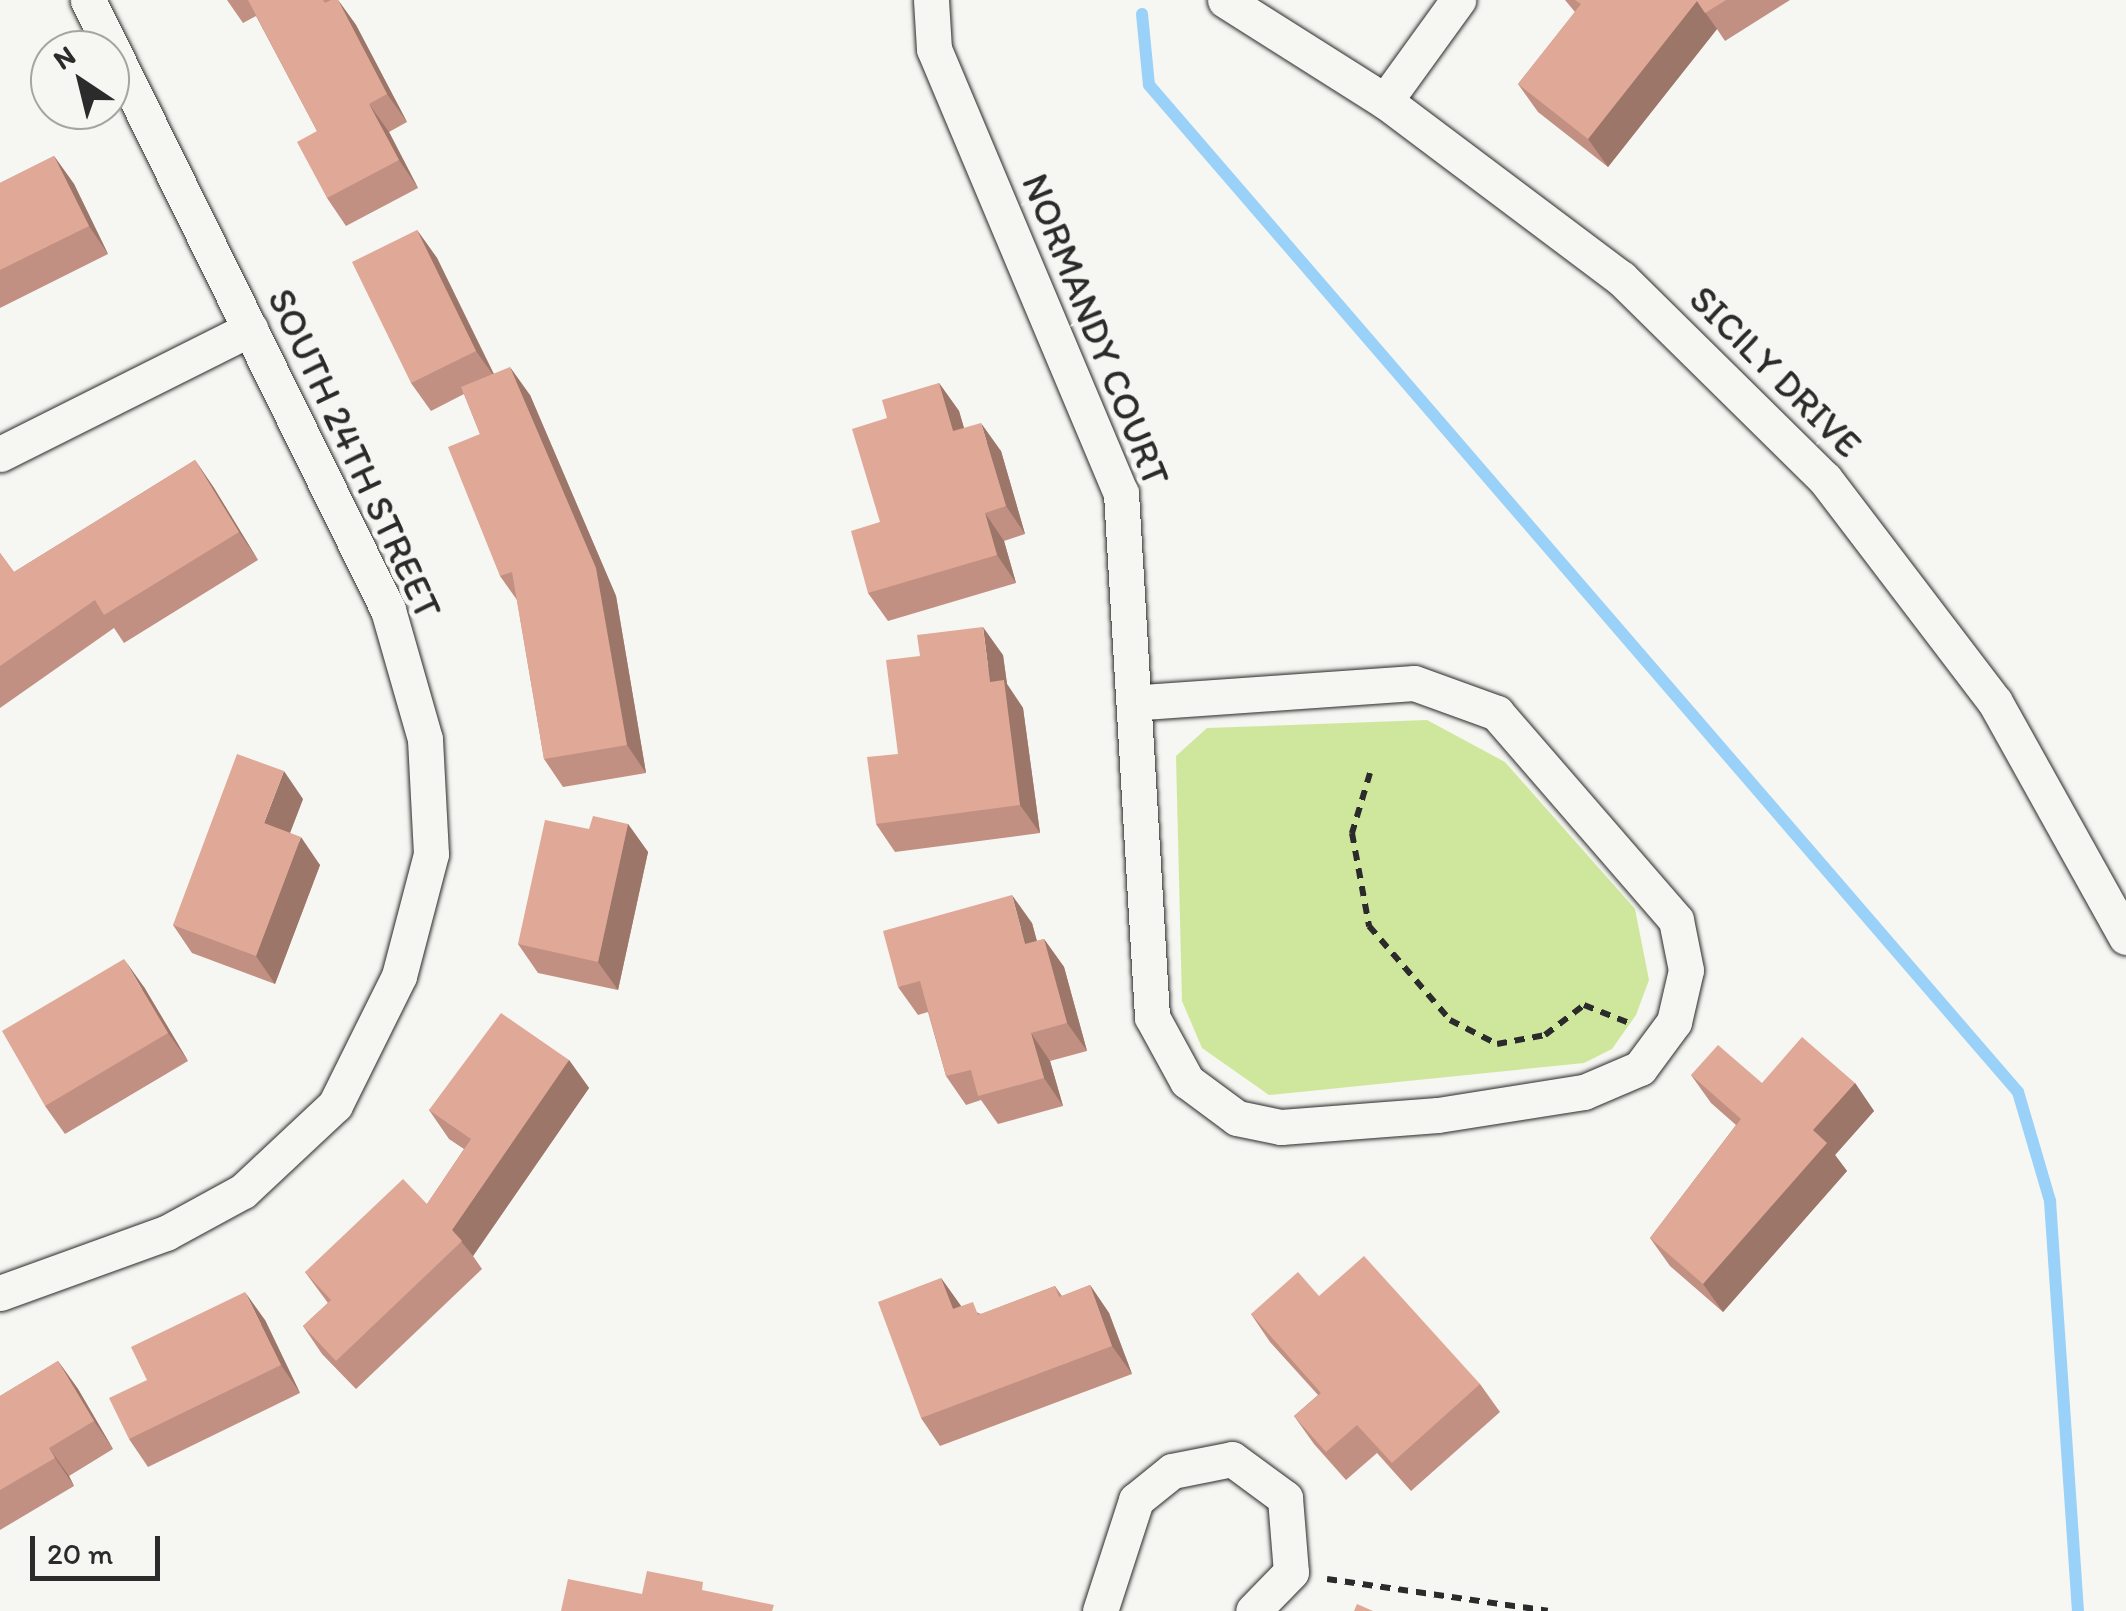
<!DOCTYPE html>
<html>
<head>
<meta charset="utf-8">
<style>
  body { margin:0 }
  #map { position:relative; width:2126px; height:1611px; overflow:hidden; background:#f6f6f2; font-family:Itim,sans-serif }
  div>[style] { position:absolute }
  .green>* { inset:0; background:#cfe79d }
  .stream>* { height:12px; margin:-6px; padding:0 6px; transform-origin:6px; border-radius:6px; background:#99d1f8 }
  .path>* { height:6px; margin-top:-3px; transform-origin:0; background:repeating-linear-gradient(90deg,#2b2b2b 0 10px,transparent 0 18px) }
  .roads { filter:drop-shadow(0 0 2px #2b2b2b) drop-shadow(0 0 2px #2b2b2b) }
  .minor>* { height:35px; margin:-17.5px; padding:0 17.5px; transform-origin:17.5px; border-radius:17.5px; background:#f6f6f2 }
  .wall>* { inset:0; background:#c19082 }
  .shaded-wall>* { inset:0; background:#9d766a }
  .building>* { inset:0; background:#e0a897 }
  span { translate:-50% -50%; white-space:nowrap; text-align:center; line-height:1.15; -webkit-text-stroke:10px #f6f6f2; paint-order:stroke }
  .street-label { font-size:38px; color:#2b2b2b }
  .north { position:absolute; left:30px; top:30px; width:100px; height:100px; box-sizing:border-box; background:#f6f6f2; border:2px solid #a5a5a2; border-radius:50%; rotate:325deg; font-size:28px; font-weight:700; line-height:40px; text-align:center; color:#2b2b2b }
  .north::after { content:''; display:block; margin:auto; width:35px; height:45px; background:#2b2b2b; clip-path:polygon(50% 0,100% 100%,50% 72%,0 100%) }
  .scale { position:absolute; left:30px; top:1536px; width:130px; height:45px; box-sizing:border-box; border:5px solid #2b2b2b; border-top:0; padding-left:12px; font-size:30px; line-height:35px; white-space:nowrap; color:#2b2b2b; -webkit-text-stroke:8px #f6f6f2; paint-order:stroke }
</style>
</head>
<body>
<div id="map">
  <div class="green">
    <div style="clip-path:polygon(1427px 720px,1505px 762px,1635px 909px,1649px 980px,1636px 1015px,1612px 1049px,1584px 1063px,1269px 1095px,1202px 1048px,1182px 1001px,1176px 756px,1207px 728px)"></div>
  </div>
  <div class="stream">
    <div style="left:1142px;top:14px;width:71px;rotate:84.4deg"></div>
    <div style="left:1149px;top:85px;width:1330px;rotate:49.21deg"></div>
    <div style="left:2018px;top:1092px;width:114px;rotate:73.6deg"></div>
    <div style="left:2050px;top:1201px;width:411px;rotate:86.1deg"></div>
  </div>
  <div class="path">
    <div style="left:1370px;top:773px;width:63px;rotate:106.7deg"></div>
    <div style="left:1352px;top:833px;width:95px;rotate:79.6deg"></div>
    <div style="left:1369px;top:926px;width:124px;rotate:49.2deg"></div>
    <div style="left:1450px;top:1020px;width:53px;rotate:27.1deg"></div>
    <div style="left:1497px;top:1044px;width:49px;rotate:-10.6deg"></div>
    <div style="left:1545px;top:1035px;width:49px;rotate:-37.6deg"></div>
    <div style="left:1584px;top:1005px;width:48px;rotate:21.8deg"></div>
    <div style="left:1327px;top:1579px;width:223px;rotate:8.2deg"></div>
  </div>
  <div class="roads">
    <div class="minor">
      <div style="left:931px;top:0;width:49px;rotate:86.5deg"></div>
      <div style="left:934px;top:49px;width:482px;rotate:67.2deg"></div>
      <div style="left:1121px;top:493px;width:525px;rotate:86.61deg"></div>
      <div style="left:1152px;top:1017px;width:73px;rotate:61.3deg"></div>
      <div style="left:1187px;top:1081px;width:62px;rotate:36.5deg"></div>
      <div style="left:1237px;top:1118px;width:45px;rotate:11.6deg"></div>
      <div style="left:1281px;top:1127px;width:157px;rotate:-4.4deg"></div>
      <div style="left:1438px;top:1115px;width:148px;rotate:-9deg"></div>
      <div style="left:1584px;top:1092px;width:61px;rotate:-23.2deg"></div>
      <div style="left:1640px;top:1068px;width:57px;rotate:-53.5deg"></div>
      <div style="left:1674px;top:1022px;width:53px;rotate:-77deg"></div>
      <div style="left:1686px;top:970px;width:51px;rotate:-101.3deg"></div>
      <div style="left:1676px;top:920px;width:274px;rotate:-130.9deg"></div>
      <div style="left:1497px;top:713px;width:88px;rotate:-160.1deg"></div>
      <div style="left:1414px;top:683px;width:275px;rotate:176deg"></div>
      <div style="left:1225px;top:0;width:189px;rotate:32.3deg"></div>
      <div style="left:1385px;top:101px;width:295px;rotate:36.9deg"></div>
      <div style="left:1621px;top:278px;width:286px;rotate:44.6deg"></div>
      <div style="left:1825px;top:479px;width:280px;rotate:52.7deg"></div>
      <div style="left:1995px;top:702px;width:269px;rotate:60.9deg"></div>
      <div style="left:1385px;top:101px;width:125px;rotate:-54.1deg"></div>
      <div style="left:0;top:454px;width:280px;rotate:-26.6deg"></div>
      <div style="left:0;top:1293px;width:177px;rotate:-19.9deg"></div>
      <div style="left:166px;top:1233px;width:88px;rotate:-28.6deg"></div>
      <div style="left:243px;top:1191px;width:126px;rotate:-43.1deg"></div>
      <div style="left:335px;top:1105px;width:144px;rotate:-63.6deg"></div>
      <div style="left:399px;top:976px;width:126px;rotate:-75.3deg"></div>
      <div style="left:431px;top:854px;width:115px;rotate:-93deg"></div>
      <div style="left:425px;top:739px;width:134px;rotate:-106deg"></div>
      <div style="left:388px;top:610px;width:680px;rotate:-116.19deg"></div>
      <div style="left:1100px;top:1611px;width:117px;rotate:-72deg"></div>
      <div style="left:1136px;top:1500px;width:46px;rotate:-38.9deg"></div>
      <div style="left:1172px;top:1471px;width:61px;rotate:-11.3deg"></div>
      <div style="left:1232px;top:1459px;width:66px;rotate:36.3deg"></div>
      <div style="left:1285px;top:1498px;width:74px;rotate:85.4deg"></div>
      <div style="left:1291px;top:1572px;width:54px;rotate:134.3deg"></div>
    </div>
  </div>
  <div class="wall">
    <div style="clip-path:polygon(227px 0,338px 0,356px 25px,407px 122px,389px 132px,418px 188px,346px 226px,327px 198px,317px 131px,256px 16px,243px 23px)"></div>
    <div style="clip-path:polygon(1565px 0,1790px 0,1725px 41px,1717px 29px,1608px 167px,1538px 112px,1518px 84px,1575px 12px)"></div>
    <div style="clip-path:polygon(54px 156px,74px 184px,108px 254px,0 308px,0 183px)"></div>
    <div style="clip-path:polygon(417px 230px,437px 258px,494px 374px,530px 395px,616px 596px,646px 773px,563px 787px,544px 759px,517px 600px,500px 576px,480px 434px,464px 394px,431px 411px,411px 383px)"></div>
    <div style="clip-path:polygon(939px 383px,959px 411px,964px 428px,1001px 451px,1025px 534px,1004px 541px,1016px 583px,888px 621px,868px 593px,880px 522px,887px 418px)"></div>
    <div style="clip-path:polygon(195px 460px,214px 488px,258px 560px,124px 643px,114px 628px,0 708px,0 553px,14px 572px)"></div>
    <div style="clip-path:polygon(1003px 655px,1007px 684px,1023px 708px,1040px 833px,895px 852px,876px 824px,898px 754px)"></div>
    <div style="clip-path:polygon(303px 799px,290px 833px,320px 865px,275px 984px,192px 953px,173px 925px)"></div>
    <div style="clip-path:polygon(628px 824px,648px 852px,618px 990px,538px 973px,518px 944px,589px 829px)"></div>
    <div style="clip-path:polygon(1032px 923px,1037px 941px,1044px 939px,1064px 967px,1087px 1051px,1050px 1061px,1063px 1106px,998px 1124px,981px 1100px,966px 1105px,946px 1076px,928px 1012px,918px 1015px,898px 987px)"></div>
    <div style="clip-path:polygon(144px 987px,188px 1061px,65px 1134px,45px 1106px)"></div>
    <div style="clip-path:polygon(569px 1060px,589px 1088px,473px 1256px,482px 1269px,356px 1389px,322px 1354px,303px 1326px,328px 1303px,305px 1272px,427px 1204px,464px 1149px,449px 1139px,429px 1110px)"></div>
    <div style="clip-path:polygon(1691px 1075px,1762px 1083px,1855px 1083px,1874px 1111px,1835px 1155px,1847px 1171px,1723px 1312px,1670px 1266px,1650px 1238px,1736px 1125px,1711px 1103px)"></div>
    <div style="clip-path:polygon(941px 1278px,961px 1306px,981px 1314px,1055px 1286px,1062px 1296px,1090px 1285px,1109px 1313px,1132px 1374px,940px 1446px,921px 1418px)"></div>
    <div style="clip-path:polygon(1319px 1296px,1480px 1384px,1500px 1412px,1411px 1491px,1377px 1453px,1346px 1480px,1314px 1444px,1294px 1416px,1318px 1395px,1270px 1342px,1251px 1314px)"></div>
    <div style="clip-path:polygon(265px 1320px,300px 1393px,148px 1467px,129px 1439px)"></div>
    <div style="clip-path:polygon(58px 1361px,78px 1389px,113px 1449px,69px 1476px,74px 1486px,0 1530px,0 1396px)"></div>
  </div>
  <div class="shaded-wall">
    <div style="clip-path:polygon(338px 0,356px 25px,407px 122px,387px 94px)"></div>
    <div style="clip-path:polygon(1697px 1px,1717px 29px,1608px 167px,1588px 139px)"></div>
    <div style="clip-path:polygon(369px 104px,389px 132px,418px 188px,399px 160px)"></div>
    <div style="clip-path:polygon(54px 156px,74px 184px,108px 254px,89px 226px)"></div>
    <div style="clip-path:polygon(417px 230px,437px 258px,496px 379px,476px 351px)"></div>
    <div style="clip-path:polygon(510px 367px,530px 395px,616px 596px,646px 773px,627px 745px)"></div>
    <div style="clip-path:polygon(939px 383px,959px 411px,973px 459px,953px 431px)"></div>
    <div style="clip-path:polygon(981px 423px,1001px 451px,1025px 534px,1006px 506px)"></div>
    <div style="clip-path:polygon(195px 460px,214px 488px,258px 560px,239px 532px)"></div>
    <div style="clip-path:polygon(985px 513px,1004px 541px,1016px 583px,997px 555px)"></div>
    <div style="clip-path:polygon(983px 627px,1003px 655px,1007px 684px,1023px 708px,1040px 833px,1020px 805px,990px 682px)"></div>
    <div style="clip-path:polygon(284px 771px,303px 799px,283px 851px,264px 823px)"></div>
    <div style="clip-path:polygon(628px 824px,648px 852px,618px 990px,598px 962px)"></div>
    <div style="clip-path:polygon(301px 837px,320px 865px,275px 984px,256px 956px)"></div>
    <div style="clip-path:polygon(1012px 895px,1032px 923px,1045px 972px,1025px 944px)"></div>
    <div style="clip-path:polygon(1044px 939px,1064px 967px,1087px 1051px,1067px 1023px)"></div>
    <div style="clip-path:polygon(124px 959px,144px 987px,188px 1061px,168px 1033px)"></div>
    <div style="clip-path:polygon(1031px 1033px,1050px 1061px,1063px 1106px,1044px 1078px)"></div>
    <div style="clip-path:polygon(569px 1060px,589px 1088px,473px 1256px,452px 1230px)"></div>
    <div style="clip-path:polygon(1855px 1083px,1874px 1111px,1835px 1155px,1847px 1171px,1723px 1312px,1703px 1284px,1813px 1130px)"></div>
    <div style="clip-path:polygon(941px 1278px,961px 1306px,953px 1309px)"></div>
    <div style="clip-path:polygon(1090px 1285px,1109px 1313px,1132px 1374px,1112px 1346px)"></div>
    <div style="clip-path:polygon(245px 1292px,265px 1320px,300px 1393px,281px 1365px)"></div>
    <div style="clip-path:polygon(58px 1361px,78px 1389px,113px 1449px,94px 1421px)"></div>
    <div style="clip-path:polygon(49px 1448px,69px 1476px,74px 1486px,55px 1458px)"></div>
  </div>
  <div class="building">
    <div style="clip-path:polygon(248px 0,323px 0,325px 3px,331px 0,338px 0,387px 94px,369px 104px,399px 160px,327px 198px,297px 142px,317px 131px)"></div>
    <div style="clip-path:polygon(1575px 0,1726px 0,1705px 13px,1697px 1px,1588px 139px,1518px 84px,1581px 4px)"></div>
    <div style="clip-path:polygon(54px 156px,89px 226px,0 270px,0 183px)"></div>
    <div style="clip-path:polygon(417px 230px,476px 351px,411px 383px,352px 262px)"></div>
    <div style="clip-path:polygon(510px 367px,596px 568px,627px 745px,544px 759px,512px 572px,500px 576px,448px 447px,480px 434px,461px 387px)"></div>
    <div style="clip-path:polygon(939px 383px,953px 431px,981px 423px,1006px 506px,985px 513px,997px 555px,868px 593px,851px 531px,880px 522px,852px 429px,887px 418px,882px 400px)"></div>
    <div style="clip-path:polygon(195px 460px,239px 532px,104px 615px,95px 600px,0 666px,0 553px,14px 572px)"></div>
    <div style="clip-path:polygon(983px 627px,990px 682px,1004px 680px,1020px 805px,876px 824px,867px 757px,898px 754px,886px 660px,920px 656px,917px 635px)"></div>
    <div style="clip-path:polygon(237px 754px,284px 771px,264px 823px,301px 837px,256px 956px,173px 925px)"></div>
    <div style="clip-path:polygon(593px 816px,628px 824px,598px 962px,518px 944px,545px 820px,589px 829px)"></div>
    <div style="clip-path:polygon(1012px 895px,1025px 944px,1044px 939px,1067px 1023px,1031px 1033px,1044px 1078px,978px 1096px,971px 1070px,946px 1076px,920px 981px,898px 987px,883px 931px)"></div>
    <div style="clip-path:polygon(124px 959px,168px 1033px,45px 1106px,2px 1031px)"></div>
    <div style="clip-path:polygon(501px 1013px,569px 1060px,452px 1230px,462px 1241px,336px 1361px,303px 1326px,331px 1300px,305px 1272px,403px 1179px,427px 1204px,471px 1139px,429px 1110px)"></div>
    <div style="clip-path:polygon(1802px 1037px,1855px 1083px,1813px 1130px,1827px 1143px,1703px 1284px,1650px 1238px,1741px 1119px,1691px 1075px,1718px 1045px,1762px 1083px)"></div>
    <div style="clip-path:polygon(1364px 1256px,1480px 1384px,1392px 1463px,1357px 1425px,1326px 1452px,1294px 1416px,1321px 1393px,1251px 1314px,1298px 1272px,1319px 1296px)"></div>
    <div style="clip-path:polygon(941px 1278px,953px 1309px,973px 1302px,978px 1315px,1055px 1286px,1059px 1297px,1090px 1285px,1112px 1346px,921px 1418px,878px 1302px)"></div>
    <div style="clip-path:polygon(245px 1292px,281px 1365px,129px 1439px,109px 1398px,147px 1380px,131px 1347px)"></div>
    <div style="clip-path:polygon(58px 1361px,94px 1421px,49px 1448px,55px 1458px,0 1490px,0 1396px)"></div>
    <div style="clip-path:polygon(647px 1571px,703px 1582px,702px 1590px,774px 1605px,772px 1611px,561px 1611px,568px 1579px,642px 1594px)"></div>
    <div style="clip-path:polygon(1357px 1604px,1373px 1611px,1354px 1611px)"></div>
  </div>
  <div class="street-label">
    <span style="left:1095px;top:330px;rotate:68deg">NORMANDY COURT</span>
    <span style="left:1775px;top:372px;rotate:45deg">SICILY DRIVE</span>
    <span style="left:354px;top:454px;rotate:65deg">SOUTH 24TH STREET</span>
  </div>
  <div class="north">N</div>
  <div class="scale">20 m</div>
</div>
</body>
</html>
